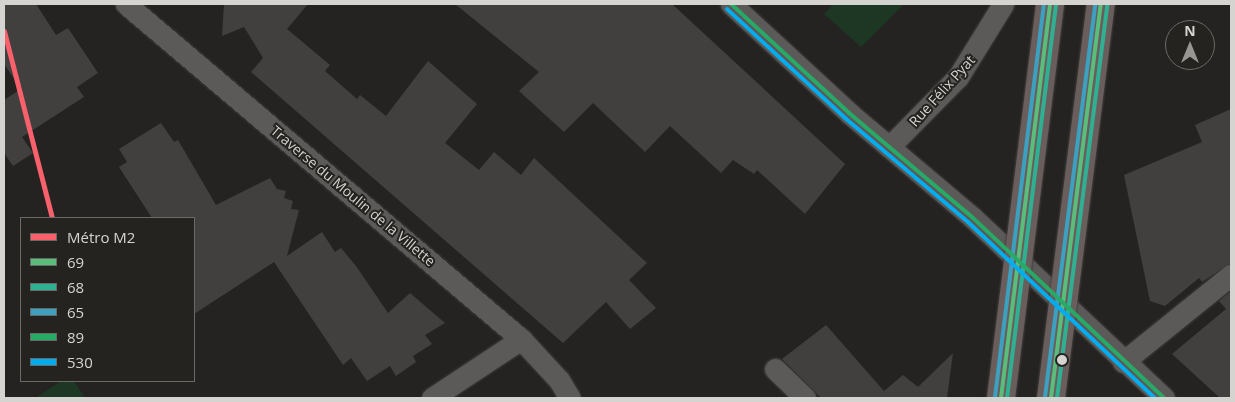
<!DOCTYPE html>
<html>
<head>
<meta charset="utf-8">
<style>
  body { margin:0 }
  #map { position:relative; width:1235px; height:402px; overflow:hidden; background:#242321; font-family:"Open Sans",sans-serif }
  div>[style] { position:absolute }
  .green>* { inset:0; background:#1e3724 }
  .building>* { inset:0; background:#41403f }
  .roads { filter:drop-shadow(0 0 1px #41403e) drop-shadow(0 0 1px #41403e) }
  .minor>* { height:21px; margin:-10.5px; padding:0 10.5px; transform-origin:10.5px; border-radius:10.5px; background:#5b5a59 }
  .bridges { filter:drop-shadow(0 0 1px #41403e) drop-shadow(0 0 1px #41403e) }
  .motorway-bridge>* { height:28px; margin:-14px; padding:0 14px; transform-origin:14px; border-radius:14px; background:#6a5e5d }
  .bus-1>* { height:4px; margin:-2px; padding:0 2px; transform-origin:2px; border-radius:2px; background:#59be7c }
  .bus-2>* { height:4px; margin:-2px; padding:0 2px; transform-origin:2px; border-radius:2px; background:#30b093 }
  .bus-3>* { height:4px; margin:-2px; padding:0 2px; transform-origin:2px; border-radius:2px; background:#3ca0c0 }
  .bus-4>* { height:4px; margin:-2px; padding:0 2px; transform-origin:2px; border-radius:2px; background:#26aa66 }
  .bus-5>* { height:4px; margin:-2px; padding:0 2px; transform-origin:2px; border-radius:2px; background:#00adee }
  .metro-1>* { height:5px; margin:-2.5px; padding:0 2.5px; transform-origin:2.5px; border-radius:2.5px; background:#f8616b }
  .dots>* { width:14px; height:14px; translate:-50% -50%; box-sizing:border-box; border:2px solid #252320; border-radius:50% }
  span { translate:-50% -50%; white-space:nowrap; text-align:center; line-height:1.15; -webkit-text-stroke:4px #252320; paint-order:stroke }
  .street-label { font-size:14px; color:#d5d4d1 }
  .frame { position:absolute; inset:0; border:5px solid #d5d4d1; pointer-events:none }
  .legend { position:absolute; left:20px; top:217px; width:175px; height:165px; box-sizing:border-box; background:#252320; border:1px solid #6b6a67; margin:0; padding:6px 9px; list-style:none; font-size:15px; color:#d5d4d1 }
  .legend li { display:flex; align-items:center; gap:10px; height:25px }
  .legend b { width:25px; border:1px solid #6b6a67 }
  .north { position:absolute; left:1165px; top:20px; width:50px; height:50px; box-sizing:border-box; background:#252320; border:1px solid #6b6a67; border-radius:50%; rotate:0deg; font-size:14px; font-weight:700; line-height:20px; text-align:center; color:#d5d4d1 }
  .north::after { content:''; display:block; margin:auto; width:18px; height:22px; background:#979693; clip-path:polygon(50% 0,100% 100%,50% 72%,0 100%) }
</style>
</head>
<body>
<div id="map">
  <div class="green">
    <div style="clip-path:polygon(834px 4px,904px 4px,861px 47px,824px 14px)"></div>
    <div style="clip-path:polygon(61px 381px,74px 381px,85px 398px,35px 398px)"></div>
  </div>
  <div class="building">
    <div style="clip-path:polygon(4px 4px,36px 4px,56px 35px,68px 28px,98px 73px,77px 87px,84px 97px,22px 137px,33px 153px,13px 166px,4px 153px,4px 100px,21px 89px,4px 64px)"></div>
    <div style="clip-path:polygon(224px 4px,308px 4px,287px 29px,330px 65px,325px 71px,357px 99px,360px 95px,386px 116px,428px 61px,477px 104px,445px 143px,479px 170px,494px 152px,521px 175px,534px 158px,647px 263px,629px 280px,656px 308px,630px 329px,606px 302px,563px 343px,251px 72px,263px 58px,244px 27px,222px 36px)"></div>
    <div style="clip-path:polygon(455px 4px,672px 4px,845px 164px,805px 214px,757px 170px,754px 174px,733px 160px,721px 173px,670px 126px,645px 152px,593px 103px,564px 132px,519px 91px,539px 72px)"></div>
    <div style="clip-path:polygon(1231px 109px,1231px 263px,1202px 282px,1199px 278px,1165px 306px,1150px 301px,1124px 175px,1202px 142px,1195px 125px)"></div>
    <div style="clip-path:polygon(161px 123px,174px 142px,178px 140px,216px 205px,270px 178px,277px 189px,286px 191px,284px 198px,293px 201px,291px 209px,299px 210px,287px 256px,322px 232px,335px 252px,341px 248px,356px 266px,388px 313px,410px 293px,445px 323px,425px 335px,432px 344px,413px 356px,416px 362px,396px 376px,390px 366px,367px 381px,351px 358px,343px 365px,274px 262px,194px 314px,194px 218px,152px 218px,119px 167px,127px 162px,119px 149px)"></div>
    <div style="clip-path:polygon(1231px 291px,1231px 398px,1220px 398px,1172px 354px,1226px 309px,1219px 301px)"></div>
    <div style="clip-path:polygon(826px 325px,884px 391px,903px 375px,918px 387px,953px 353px,947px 398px,821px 398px,782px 359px)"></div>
  </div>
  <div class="roads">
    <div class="minor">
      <div style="left:126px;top:4px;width:518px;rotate:40.3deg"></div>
      <div style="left:521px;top:339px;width:56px;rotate:47.2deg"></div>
      <div style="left:559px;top:380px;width:21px;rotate:59deg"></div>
      <div style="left:731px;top:4px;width:161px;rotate:42.7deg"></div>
      <div style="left:849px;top:113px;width:161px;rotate:40.2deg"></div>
      <div style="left:972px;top:217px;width:264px;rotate:43.3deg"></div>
      <div style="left:889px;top:147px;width:98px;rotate:-45.4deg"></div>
      <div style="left:958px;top:77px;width:86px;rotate:-58.3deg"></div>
      <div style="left:1123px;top:362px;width:139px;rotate:-38.9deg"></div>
      <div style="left:775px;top:369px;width:42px;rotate:44deg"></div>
      <div style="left:432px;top:398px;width:107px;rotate:-33.5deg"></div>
    </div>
  </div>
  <div class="bridges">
    <div class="motorway-bridge">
      <div style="left:1001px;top:398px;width:397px;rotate:-82.9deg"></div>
      <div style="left:1051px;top:398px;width:397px;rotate:-82.8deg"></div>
    </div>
  </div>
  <div class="bus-1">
    <div style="left:1001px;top:398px;width:397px;rotate:-82.9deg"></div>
    <div style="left:1051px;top:398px;width:397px;rotate:-82.8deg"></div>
  </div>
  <div class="bus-2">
    <div style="left:1007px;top:398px;width:396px;rotate:-82.9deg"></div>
    <div style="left:1057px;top:398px;width:396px;rotate:-82.7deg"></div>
  </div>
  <div class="bus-3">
    <div style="left:995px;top:397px;width:396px;rotate:-82.9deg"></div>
    <div style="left:1045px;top:397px;width:396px;rotate:-82.7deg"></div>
  </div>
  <div class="bus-4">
    <div style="left:731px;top:4px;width:161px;rotate:42.7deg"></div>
    <div style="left:849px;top:113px;width:161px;rotate:40.2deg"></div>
    <div style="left:972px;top:217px;width:264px;rotate:43.3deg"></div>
  </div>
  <div class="bus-5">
    <div style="left:727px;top:9px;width:161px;rotate:42.7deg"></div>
    <div style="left:845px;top:118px;width:161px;rotate:40.2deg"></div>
    <div style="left:968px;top:222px;width:257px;rotate:43.3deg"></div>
  </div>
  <div class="metro-1">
    <div style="left:4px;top:31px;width:193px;rotate:75.6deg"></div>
  </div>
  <div class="dots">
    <div style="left:1062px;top:360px;background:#d5d4d1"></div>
  </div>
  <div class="street-label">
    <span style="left:942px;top:91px;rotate:-48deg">Rue Félix Pyat</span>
    <span style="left:353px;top:196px;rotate:40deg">Traverse du Moulin de la Villette</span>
  </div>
  <div class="frame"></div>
  <ul class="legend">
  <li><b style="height:6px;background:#f8616b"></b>Métro M2</li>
  <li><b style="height:6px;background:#59be7c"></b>69</li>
  <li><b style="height:6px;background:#30b093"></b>68</li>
  <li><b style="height:6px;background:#3ca0c0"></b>65</li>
  <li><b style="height:6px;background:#26aa66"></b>89</li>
  <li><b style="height:6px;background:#00adee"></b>530</li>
  </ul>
  <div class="north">N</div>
</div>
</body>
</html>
